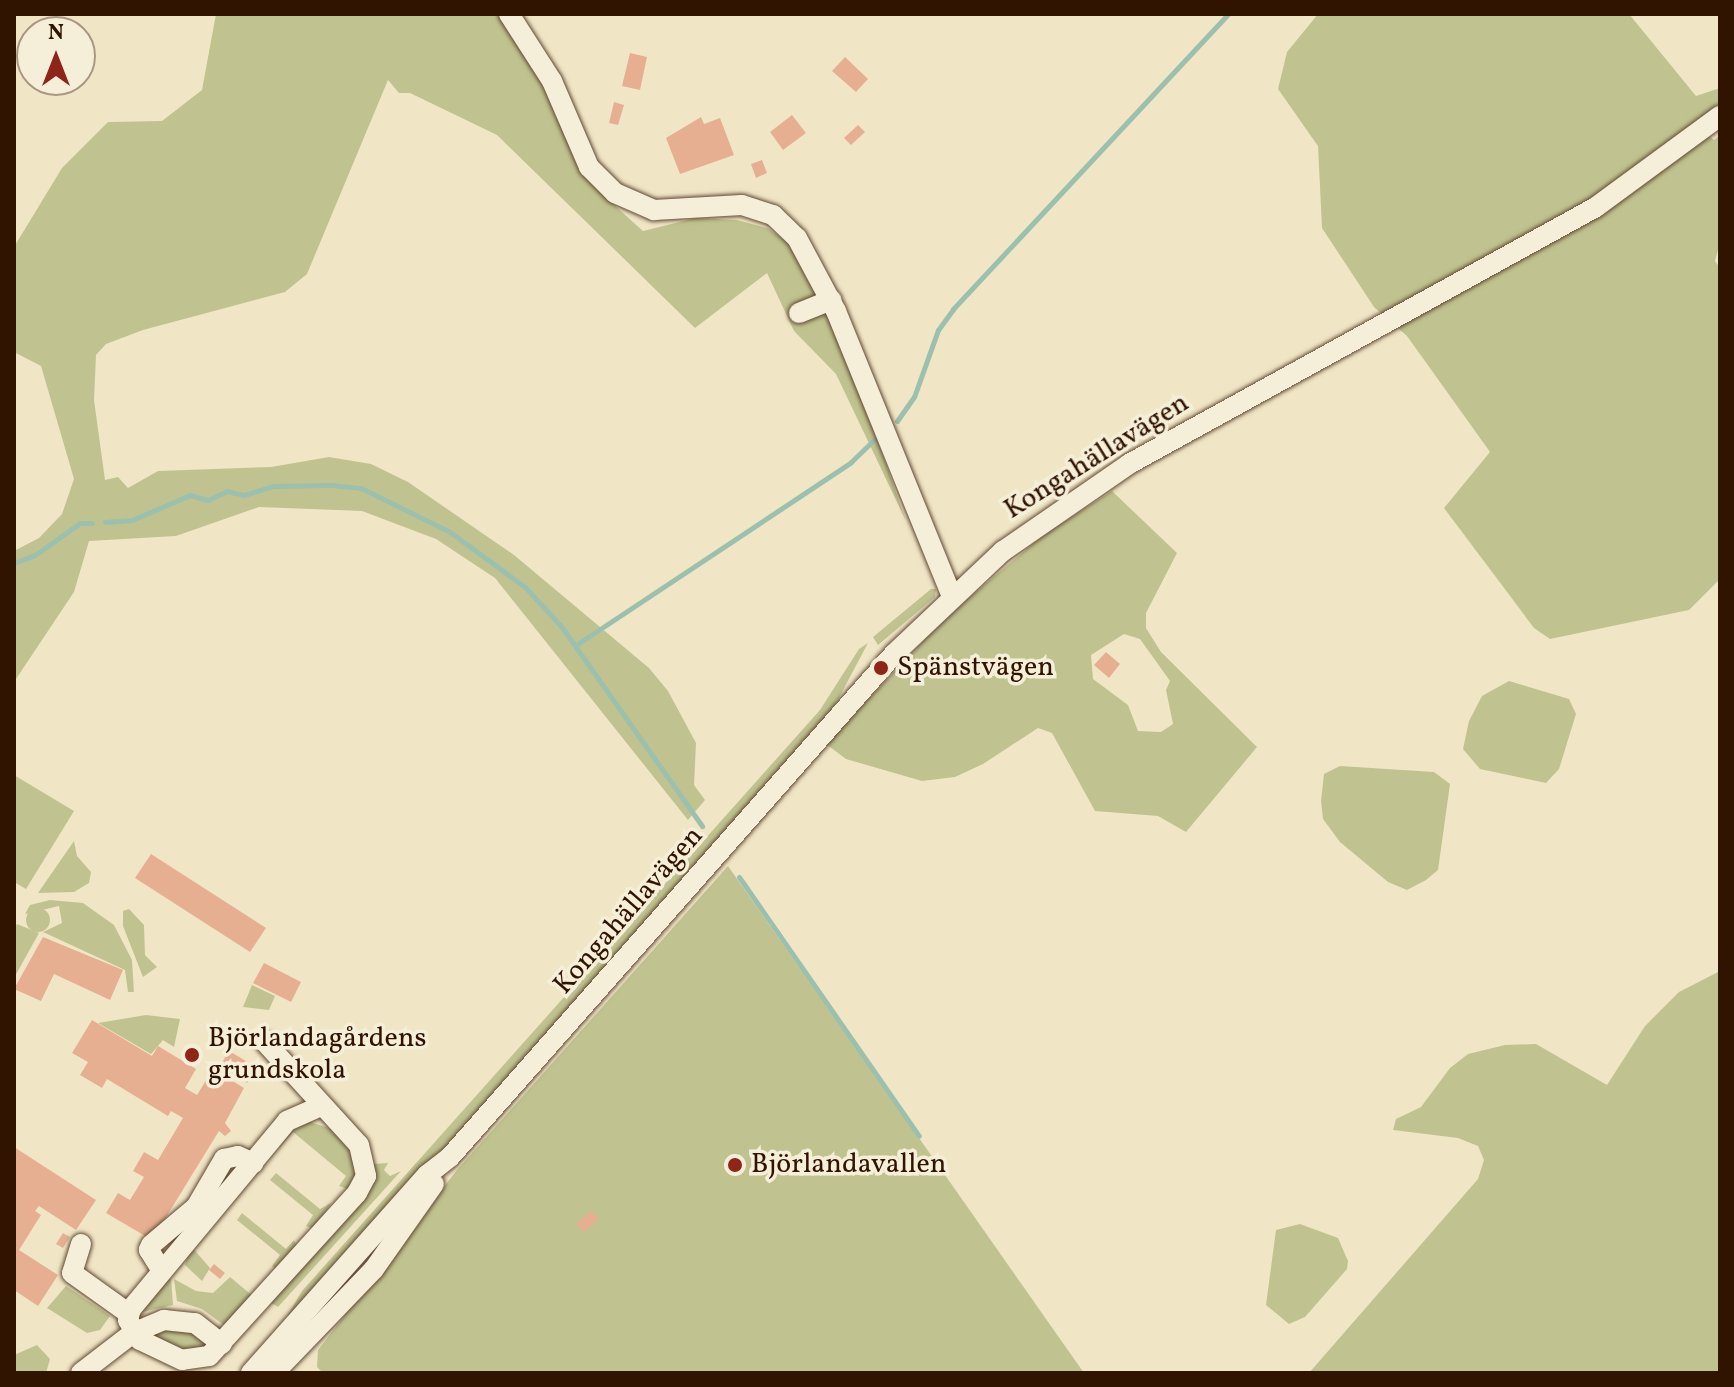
<!DOCTYPE html>
<html>
<head>
<meta charset="utf-8">
<style>
  body { margin:0 }
  #map { position:relative; width:1734px; height:1387px; overflow:hidden; background:#f0e6c6; font-family:Vollkorn,serif }
  div>[style] { position:absolute }
  .green>* { inset:0; background:#c0c390 }
  .round { border-radius:50% }
  .stream>* { height:5px; margin:-2.5px; padding:0 2.5px; transform-origin:2.5px; border-radius:2.5px; background:#9bc0ae }
  .building>* { inset:0; background:#e7af91 }
  .roads { filter:drop-shadow(0 0 2px #614832) drop-shadow(0 0 2px #614832) }
  .minor>* { height:20px; margin:-10px; padding:0 10px; transform-origin:10px; border-radius:10px; background:#f5efda }
  .dots>* { width:22px; height:22px; translate:-50% -50%; box-sizing:border-box; border:4px solid #f5efda; border-radius:50% }
  span { translate:-50% -50%; white-space:nowrap; text-align:center; line-height:1.15; -webkit-text-stroke:7px #f5efda; paint-order:stroke }
  .street-label { font-size:28px; color:#311400 }
  .poi-label { font-size:28px; color:#311400 }
  .left { translate:0 -50%; text-align:left }
  .frame { position:absolute; inset:0; border:16px solid #311400; pointer-events:none }
  .north { position:absolute; left:16px; top:16px; width:80px; height:80px; box-sizing:border-box; background:#f5efda; border:2px solid #a79783; border-radius:50%; rotate:0deg; font-size:22px; font-weight:700; line-height:32px; text-align:center; color:#311400 }
  .north::after { content:''; display:block; margin:auto; width:28px; height:36px; background:#8f2418; clip-path:polygon(50% 0,100% 100%,50% 72%,0 100%) }
</style>
</head>
<body>
<div id="map">
  <div class="green">
    <div style="clip-path:polygon(216px 14px,500px 14px,540px 73px,603px 195px,643px 231px,696px 218px,737px 220px,767px 228px,794px 247px,847px 353px,906px 521px,836px 374px,794px 331px,767px 273px,695px 328px,497px 135px,410px 93px,399px 93px,388px 80px,307px 274px,285px 292px,143px 330px,106px 344px,96px 355px,94px 400px,105px 480px,118px 477px,128px 488px,158px 471px,271px 467px,329px 457px,371px 464px,408px 482px,514px 555px,649px 668px,668px 691px,696px 743px,694px 785px,705px 800px,688px 820px,495px 578px,436px 539px,362px 511px,259px 507px,176px 536px,89px 541px,74px 592px,14px 682px,14px 551px,39px 538px,62px 514px,74px 479px,41px 366px,14px 352px,14px 247px,62px 168px,108px 122px,162px 121px,202px 90px)"></div>
    <div style="clip-path:polygon(1318px 14px,1629px 14px,1696px 96px,1720px 88px,1720px 104px,1694px 125px,1714px 140px,1720px 135px,1720px 242px,1715px 261px,1720px 268px,1720px 579px,1689px 610px,1550px 639px,1534px 628px,1444px 508px,1490px 452px,1407px 336px,1374px 307px,1322px 228px,1318px 146px,1278px 89px,1287px 52px)"></div>
    <div style="clip-path:polygon(evenodd,1112px 491px,1177px 553px,1146px 613px,1146px 628px,1161px 652px,1257px 747px,1186px 832px,1158px 816px,1095px 811px,1052px 733px,1038px 728px,983px 764px,955px 777px,922px 781px,846px 759px,826px 744px,943px 620px,1041px 537px,1112px 491px,1124px 634px,1140px 639px,1170px 681px,1166px 690px,1173px 724px,1161px 732px,1138px 731px,1128px 705px,1093px 679px,1091px 655px,1124px 634px)"></div>
    <div style="clip-path:polygon(931px 589px,936px 589px,935px 597px,878px 645px,873px 637px)"></div>
    <div style="clip-path:polygon(868px 643px,833px 709px,438px 1156px,286px 1318px,302px 1291px,820px 710px,859px 649px)"></div>
    <div style="clip-path:polygon(1509px 681px,1569px 699px,1576px 714px,1559px 769px,1546px 783px,1480px 769px,1463px 749px,1469px 721px,1482px 696px)"></div>
    <div style="clip-path:polygon(1340px 766px,1434px 772px,1450px 784px,1438px 870px,1426px 880px,1407px 890px,1388px 882px,1340px 842px,1323px 819px,1321px 801px,1324px 774px)"></div>
    <div style="clip-path:polygon(14px 775px,74px 811px,26px 889px,14px 882px)"></div>
    <div style="clip-path:polygon(74px 841px,77px 856px,91px 872px,89px 883px,74px 892px,38px 893px)"></div>
    <div style="clip-path:polygon(728px 866px,1084px 1373px,323px 1373px,317px 1367px,318px 1350px,457px 1170px)"></div>
    <div style="clip-path:polygon(50px 900px,83px 903px,114px 925px,132px 960px,134px 992px,128px 992px,125px 970px,43px 932px,62px 923px,59px 906px,25px 914px,30px 905px)"></div>
    <div class="round" style="left:26px;top:908px;width:24px;height:24px"></div>
    <div style="clip-path:polygon(129px 909px,144px 925px,145px 955px,157px 967px,143px 977px,123px 926px,123px 911px)"></div>
    <div style="clip-path:polygon(17px 924px,39px 933px,14px 978px,14px 928px)"></div>
    <div style="clip-path:polygon(1720px 971px,1720px 1373px,1309px 1373px,1478px 1179px,1484px 1160px,1478px 1146px,1458px 1138px,1393px 1130px,1396px 1119px,1421px 1107px,1450px 1068px,1468px 1054px,1505px 1045px,1536px 1044px,1607px 1085px,1645px 1026px,1679px 992px)"></div>
    <div style="clip-path:polygon(252px 985px,275px 996px,269px 1010px,243px 1007px)"></div>
    <div style="clip-path:polygon(146px 1015px,180px 1019px,174px 1047px,163px 1040px,151px 1054px,98px 1023px)"></div>
    <div style="clip-path:polygon(307px 1121px,332px 1129px,352px 1150px,356px 1175px,348px 1189px,339px 1186px,346px 1176px,293px 1132px,280px 1147px,275px 1143px,288px 1129px)"></div>
    <div style="clip-path:polygon(388px 1163px,384px 1170px,390px 1176px,401px 1171px,278px 1307px,270px 1302px,373px 1164px)"></div>
    <div style="clip-path:polygon(276px 1173px,320px 1209px,331px 1203px,315px 1229px,306px 1226px,313px 1215px,270px 1180px)"></div>
    <div style="clip-path:polygon(242px 1213px,286px 1249px,294px 1240px,298px 1249px,276px 1269px,272px 1266px,280px 1255px,237px 1220px)"></div>
    <div style="clip-path:polygon(1300px 1224px,1338px 1238px,1348px 1261px,1347px 1269px,1305px 1317px,1289px 1324px,1266px 1305px,1276px 1230px)"></div>
    <div style="clip-path:polygon(191px 1246px,210px 1268px,202px 1281px,185px 1265px)"></div>
    <div style="clip-path:polygon(230px 1277px,254px 1297px,228px 1328px,202px 1309px,177px 1301px,174px 1279px,196px 1291px,213px 1293px)"></div>
    <div style="clip-path:polygon(171px 1279px,173px 1305px,138px 1313px,163px 1280px)"></div>
    <div style="clip-path:polygon(66px 1286px,110px 1316px,100px 1330px,87px 1333px,47px 1308px)"></div>
    <div style="clip-path:polygon(189px 1326px,209px 1347px,180px 1352px,148px 1332px)"></div>
    <div style="clip-path:polygon(37px 1345px,50px 1359px,46px 1373px,14px 1373px,14px 1355px)"></div>
  </div>
  <div class="stream">
    <div style="left:897px;top:421px;width:29px;rotate:-55deg"></div>
    <div style="left:914px;top:397px;width:71px;rotate:-70.3deg"></div>
    <div style="left:938px;top:330px;width:26px;rotate:-54deg"></div>
    <div style="left:953px;top:309px;width:403px;rotate:-47deg"></div>
    <div style="left:105px;top:522px;width:27px;rotate:-4deg"></div>
    <div style="left:132px;top:520px;width:63px;rotate:-23.3deg"></div>
    <div style="left:190px;top:495px;width:19px;rotate:16deg"></div>
    <div style="left:208px;top:500px;width:21px;rotate:-25deg"></div>
    <div style="left:227px;top:491px;width:17px;rotate:13deg"></div>
    <div style="left:244px;top:495px;width:30px;rotate:-17deg"></div>
    <div style="left:273px;top:486px;width:58px;rotate:-1deg"></div>
    <div style="left:331px;top:485px;width:30px;rotate:6deg"></div>
    <div style="left:361px;top:488px;width:99px;rotate:26.3deg"></div>
    <div style="left:450px;top:532px;width:93px;rotate:36.3deg"></div>
    <div style="left:525px;top:587px;width:53px;rotate:47.3deg"></div>
    <div style="left:561px;top:626px;width:245px;rotate:54.8deg"></div>
    <div style="left:14px;top:563px;width:22px;rotate:-21deg"></div>
    <div style="left:35px;top:555px;width:55px;rotate:-35.4deg"></div>
    <div style="left:80px;top:523px;width:12px"></div>
    <div style="left:576px;top:645px;width:330px;rotate:-33.6deg"></div>
    <div style="left:851px;top:462px;width:33px;rotate:-44deg"></div>
    <div style="left:739px;top:877px;width:315px;rotate:55.2deg"></div>
  </div>
  <div class="building">
    <div style="clip-path:polygon(630px 53px,647px 57px,640px 90px,622px 86px)"></div>
    <div style="clip-path:polygon(845px 57px,868px 79px,856px 92px,832px 71px)"></div>
    <div style="clip-path:polygon(614px 102px,624px 105px,618px 125px,609px 123px)"></div>
    <div style="clip-path:polygon(792px 115px,806px 133px,783px 150px,770px 132px)"></div>
    <div style="clip-path:polygon(701px 117px,704px 124px,720px 118px,734px 155px,680px 174px,666px 138px)"></div>
    <div style="clip-path:polygon(858px 125px,865px 132px,851px 145px,844px 138px)"></div>
    <div style="clip-path:polygon(762px 160px,767px 173px,756px 178px,751px 164px)"></div>
    <div style="clip-path:polygon(1106px 652px,1120px 664px,1109px 678px,1094px 665px)"></div>
    <div style="clip-path:polygon(151px 854px,266px 928px,250px 952px,135px 878px)"></div>
    <div style="clip-path:polygon(43px 937px,123px 970px,110px 1000px,54px 974px,41px 1001px,14px 989px)"></div>
    <div style="clip-path:polygon(264px 963px,301px 982px,291px 1002px,253px 983px)"></div>
    <div style="clip-path:polygon(92px 1020px,152px 1056px,158px 1046px,196px 1069px,185px 1088px,197px 1095px,213px 1069px,244px 1088px,225px 1123px,231px 1131px,225px 1136px,219px 1131px,152px 1240px,106px 1213px,118px 1193px,130px 1200px,144px 1177px,133px 1171px,144px 1152px,158px 1160px,183px 1118px,171px 1111px,168px 1116px,107px 1079px,102px 1088px,80px 1075px,88px 1062px,72px 1053px)"></div>
    <div style="clip-path:polygon(229px 1051px,256px 1067px,247px 1083px,220px 1066px)"></div>
    <div style="clip-path:polygon(14px 1147px,96px 1200px,76px 1230px,39px 1206px,35px 1211px,41px 1215px,19px 1250px,58px 1275px,38px 1306px,14px 1290px)"></div>
    <div style="clip-path:polygon(591px 1211px,599px 1219px,584px 1232px,576px 1224px)"></div>
    <div style="clip-path:polygon(63px 1233px,70px 1237px,63px 1248px,56px 1244px)"></div>
    <div style="clip-path:polygon(214px 1264px,225px 1273px,220px 1279px,209px 1270px)"></div>
  </div>
  <div class="roads">
    <div class="minor">
      <div style="left:509px;top:14px;width:80px;rotate:57.3deg"></div>
      <div style="left:552px;top:81px;width:94px;rotate:66.7deg"></div>
      <div style="left:589px;top:167px;width:37px;rotate:45deg"></div>
      <div style="left:615px;top:193px;width:43px;rotate:23.6deg"></div>
      <div style="left:654px;top:210px;width:88px;rotate:-3.3deg"></div>
      <div style="left:742px;top:205px;width:33px;rotate:18deg"></div>
      <div style="left:773px;top:215px;width:33px;rotate:44deg"></div>
      <div style="left:797px;top:238px;width:83px;rotate:61.9deg"></div>
      <div style="left:836px;top:311px;width:309px;rotate:67.9deg"></div>
      <div style="left:799px;top:313px;width:35px;rotate:-22deg"></div>
      <div style="left:265px;top:1042px;width:139px;rotate:47.6deg"></div>
      <div style="left:359px;top:1145px;width:32px;rotate:77deg"></div>
      <div style="left:366px;top:1176px;width:19px;rotate:118deg"></div>
      <div style="left:357px;top:1193px;width:220px;rotate:132.2deg"></div>
      <div style="left:209px;top:1356px;width:27px;rotate:172deg"></div>
      <div style="left:182px;top:1360px;width:47px;rotate:-154.5deg"></div>
      <div style="left:140px;top:1340px;width:23px;rotate:-121deg"></div>
      <div style="left:128px;top:1320px;width:11px;rotate:-75deg"></div>
      <div style="left:131px;top:1309px;width:244px;rotate:-50.3deg"></div>
      <div style="left:287px;top:1121px;width:35px;rotate:-24deg"></div>
      <div style="left:81px;top:1244px;width:30px;rotate:107deg"></div>
      <div style="left:72px;top:1273px;width:69px;rotate:35.5deg"></div>
      <div style="left:162px;top:1271px;width:25px;rotate:-122deg"></div>
      <div style="left:149px;top:1250px;width:5px;rotate:-68deg"></div>
      <div style="left:151px;top:1245px;width:59px;rotate:-40.2deg"></div>
      <div style="left:196px;top:1207px;width:56px;rotate:-59.7deg"></div>
      <div style="left:224px;top:1159px;width:14px;rotate:-12deg"></div>
      <div style="left:238px;top:1156px;width:17px;rotate:25deg"></div>
      <div style="left:81px;top:1373px;width:66px;rotate:-37.6deg"></div>
      <div style="left:133px;top:1333px;width:34px;rotate:-23deg"></div>
      <div style="left:164px;top:1320px;width:31px;rotate:6deg"></div>
      <div style="left:195px;top:1323px;width:34px;rotate:38deg"></div>
      <div style="left:251px;top:1373px;width:265px;rotate:-48.4deg"></div>
      <div style="left:427px;top:1175px;width:29px;rotate:-38deg"></div>
      <div style="left:450px;top:1157px;width:671px;rotate:-48.57deg"></div>
      <div style="left:894px;top:654px;width:150px;rotate:-43.4deg"></div>
      <div style="left:1003px;top:551px;width:153px;rotate:-34.6deg"></div>
      <div style="left:1129px;top:464px;width:533px;rotate:-28.82deg"></div>
      <div style="left:1596px;top:207px;width:154px;rotate:-36.3deg"></div>
      <div style="left:274px;top:1373px;width:144px;rotate:-46.1deg"></div>
      <div style="left:374px;top:1269px;width:104px;rotate:-54.8deg"></div>
    </div>
  </div>
  <div class="dots">
    <div style="left:881px;top:668px;background:#8f2418"></div>
    <div style="left:192px;top:1055px;background:#8f2418"></div>
    <div style="left:735px;top:1165px;background:#8f2418"></div>
  </div>
  <div class="street-label">
    <span style="left:1097px;top:457px;rotate:-32deg">Kongahällavägen</span>
    <span style="left:629px;top:911px;rotate:-49deg">Kongahällavägen</span>
  </div>
  <div class="poi-label">
    <span class="left" style="left:897px;top:668px">Spänstvägen</span>
    <span class="left" style="left:208px;top:1055px">Björlandagårdens<br>grundskola</span>
    <span class="left" style="left:751px;top:1165px">Björlandavallen</span>
  </div>
  <div class="frame"></div>
  <div class="north">N</div>
</div>
</body>
</html>
